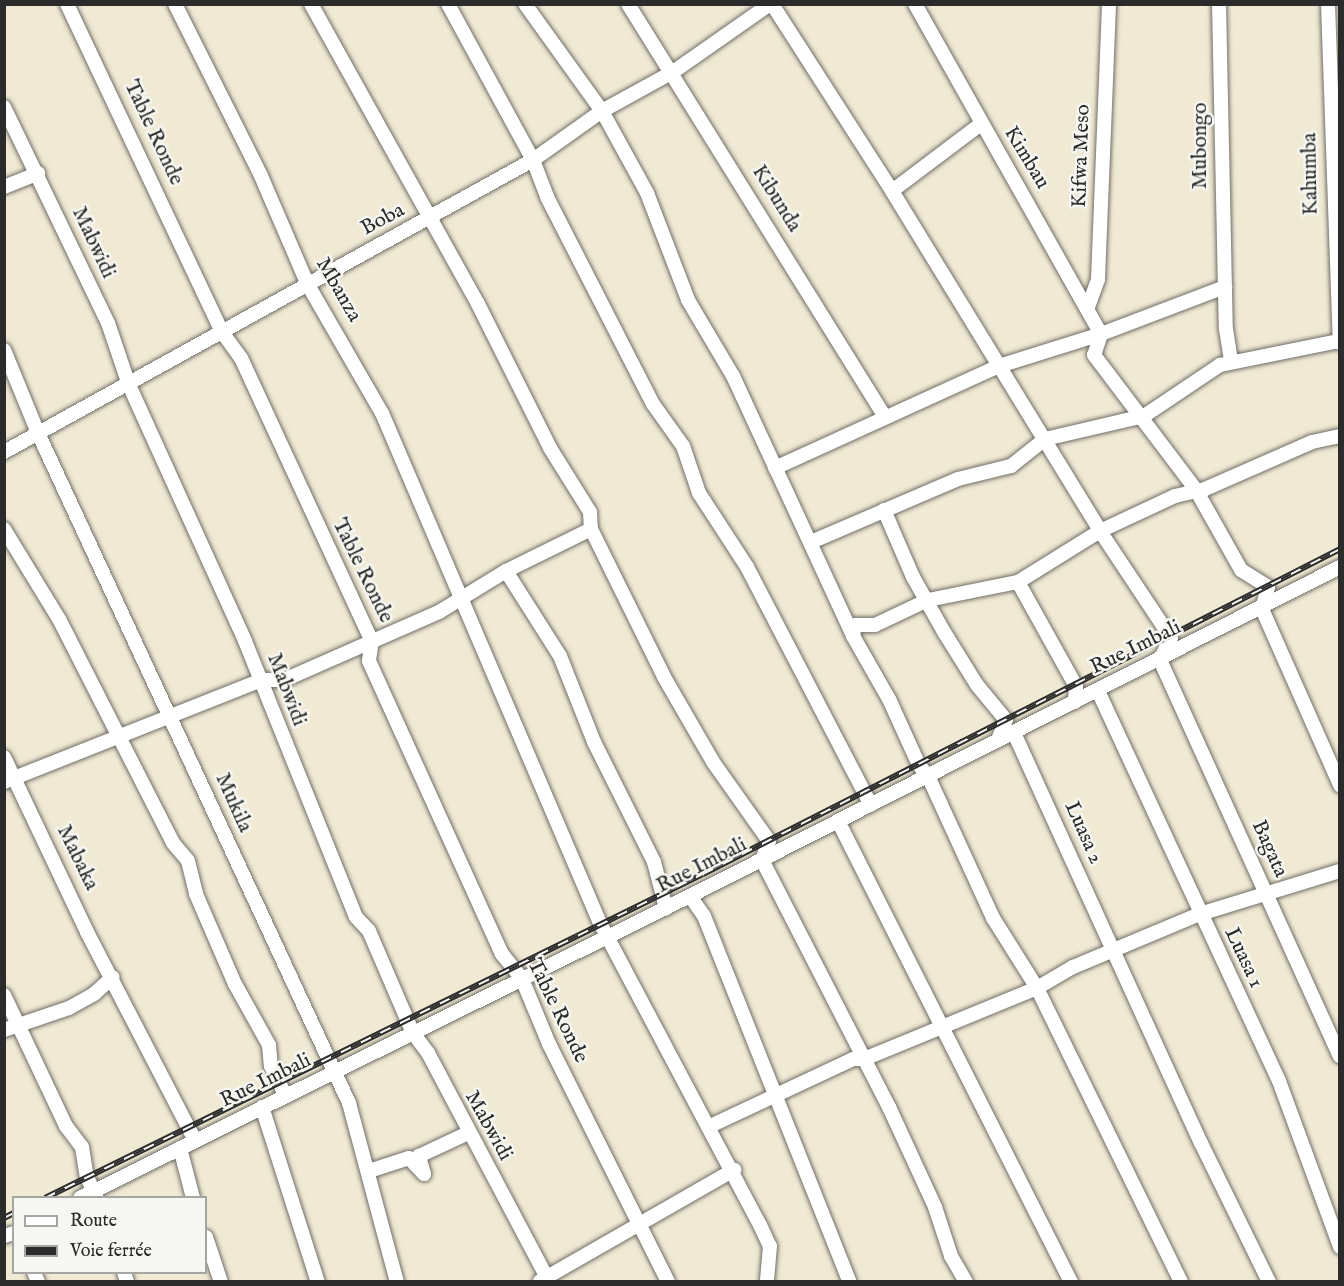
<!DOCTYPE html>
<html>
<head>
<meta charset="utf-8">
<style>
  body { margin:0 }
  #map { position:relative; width:1344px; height:1286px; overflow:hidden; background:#f0e9d4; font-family:"IM FELL English",serif }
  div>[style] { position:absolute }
  .roads { filter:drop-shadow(0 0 2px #706e66) drop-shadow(0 0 2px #706e66) }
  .minor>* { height:14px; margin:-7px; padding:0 7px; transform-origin:7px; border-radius:7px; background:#fff }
  .rail>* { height:6px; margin-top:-3px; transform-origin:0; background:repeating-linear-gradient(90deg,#f6f6f2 0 11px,#2b2b2b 0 22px); box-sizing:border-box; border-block:2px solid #2b2b2b }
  span { translate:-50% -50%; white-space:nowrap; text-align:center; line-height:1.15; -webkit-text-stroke:5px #f6f6f2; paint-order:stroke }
  .street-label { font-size:21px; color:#2b2b2b }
  .frame { position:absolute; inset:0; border:6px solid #2b2b2b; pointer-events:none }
  .legend { position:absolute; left:12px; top:1196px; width:195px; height:78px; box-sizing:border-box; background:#f6f6f2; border:2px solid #a5a5a2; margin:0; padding:8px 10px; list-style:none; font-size:18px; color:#2b2b2b }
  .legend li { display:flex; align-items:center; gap:12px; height:30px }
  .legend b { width:30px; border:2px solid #a5a5a2 }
</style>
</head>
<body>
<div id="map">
  <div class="roads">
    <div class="minor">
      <div style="left:67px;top:4px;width:363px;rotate:64.7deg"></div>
      <div style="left:222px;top:332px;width:32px;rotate:54deg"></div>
      <div style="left:241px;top:358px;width:312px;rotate:65.2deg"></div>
      <div style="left:372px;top:641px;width:20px;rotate:99deg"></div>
      <div style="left:369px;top:661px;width:322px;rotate:65.6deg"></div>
      <div style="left:502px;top:954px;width:32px;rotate:51deg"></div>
      <div style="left:522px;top:979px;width:70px;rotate:67.4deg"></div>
      <div style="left:549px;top:1044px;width:266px;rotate:63.4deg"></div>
      <div style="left:175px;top:4px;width:192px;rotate:63.4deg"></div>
      <div style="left:261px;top:176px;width:119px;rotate:66.7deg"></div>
      <div style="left:308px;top:285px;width:148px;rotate:60deg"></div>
      <div style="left:382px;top:413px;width:555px;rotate:66.86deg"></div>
      <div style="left:600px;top:923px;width:342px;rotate:62.1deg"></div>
      <div style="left:760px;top:1225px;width:23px;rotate:65deg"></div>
      <div style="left:770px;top:1246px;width:36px;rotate:95deg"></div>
      <div style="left:311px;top:4px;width:343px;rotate:60.9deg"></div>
      <div style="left:478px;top:304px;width:161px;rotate:63.4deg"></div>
      <div style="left:550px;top:448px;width:75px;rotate:58deg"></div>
      <div style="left:590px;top:512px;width:17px;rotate:87deg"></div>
      <div style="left:591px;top:529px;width:165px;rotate:63.7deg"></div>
      <div style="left:664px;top:677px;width:98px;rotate:60deg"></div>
      <div style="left:713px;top:762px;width:97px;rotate:54.7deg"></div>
      <div style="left:769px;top:841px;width:20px;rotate:110deg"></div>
      <div style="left:762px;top:860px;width:278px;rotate:62.8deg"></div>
      <div style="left:889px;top:1107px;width:110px;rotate:65.3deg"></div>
      <div style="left:935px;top:1207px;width:52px;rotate:71.9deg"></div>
      <div style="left:951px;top:1256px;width:30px;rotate:60deg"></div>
      <div style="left:448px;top:4px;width:178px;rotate:61.4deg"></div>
      <div style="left:533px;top:160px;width:40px;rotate:69deg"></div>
      <div style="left:547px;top:197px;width:233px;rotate:62.9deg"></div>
      <div style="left:653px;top:404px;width:52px;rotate:54.5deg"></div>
      <div style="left:683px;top:446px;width:50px;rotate:71.2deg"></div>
      <div style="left:699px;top:493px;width:88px;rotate:57deg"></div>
      <div style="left:747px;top:567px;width:268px;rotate:62.5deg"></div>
      <div style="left:525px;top:4px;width:132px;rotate:54.3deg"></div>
      <div style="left:602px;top:111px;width:94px;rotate:61.2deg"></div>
      <div style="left:647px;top:193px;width:115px;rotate:69deg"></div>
      <div style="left:688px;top:300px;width:88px;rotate:59.4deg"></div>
      <div style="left:733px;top:376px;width:286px;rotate:65.2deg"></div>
      <div style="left:853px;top:636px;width:73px;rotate:60.3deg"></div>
      <div style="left:889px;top:699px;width:72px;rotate:65.6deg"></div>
      <div style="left:919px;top:765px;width:14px;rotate:51deg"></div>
      <div style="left:928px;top:776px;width:156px;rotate:65.4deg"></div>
      <div style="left:993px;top:918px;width:83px;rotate:57.8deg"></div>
      <div style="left:1037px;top:988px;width:327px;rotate:63.9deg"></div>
      <div style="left:628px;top:4px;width:486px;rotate:58.1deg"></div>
      <div style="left:772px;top:4px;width:222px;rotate:57.3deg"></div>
      <div style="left:892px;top:191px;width:399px;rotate:58.5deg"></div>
      <div style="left:1100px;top:531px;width:128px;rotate:56.4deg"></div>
      <div style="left:1171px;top:638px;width:25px;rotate:117deg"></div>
      <div style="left:1160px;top:660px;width:435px;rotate:65.6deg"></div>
      <div style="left:915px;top:4px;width:379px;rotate:60.6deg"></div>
      <div style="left:1219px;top:4px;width:325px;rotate:88.8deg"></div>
      <div style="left:1226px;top:329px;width:33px;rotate:81deg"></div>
      <div style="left:1328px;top:4px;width:339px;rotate:88deg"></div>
      <div style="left:4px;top:107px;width:240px;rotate:64.3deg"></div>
      <div style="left:108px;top:323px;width:65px;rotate:71.3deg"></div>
      <div style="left:129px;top:385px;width:281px;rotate:65.6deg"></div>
      <div style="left:245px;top:641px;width:297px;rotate:68.1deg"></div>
      <div style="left:356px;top:917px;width:19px;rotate:47deg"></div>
      <div style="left:369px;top:931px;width:111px;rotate:66.7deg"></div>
      <div style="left:413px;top:1033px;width:25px;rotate:53deg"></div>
      <div style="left:428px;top:1053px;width:259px;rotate:62.1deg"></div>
      <div style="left:4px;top:187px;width:37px;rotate:-22deg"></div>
      <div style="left:892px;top:191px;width:111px;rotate:-37deg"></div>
      <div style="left:1088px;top:307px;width:30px;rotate:-70deg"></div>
      <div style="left:1098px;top:279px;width:275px;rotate:-87.7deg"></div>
      <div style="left:1101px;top:334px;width:22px;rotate:108deg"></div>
      <div style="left:1094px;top:355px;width:169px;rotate:52.9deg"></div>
      <div style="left:1196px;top:490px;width:92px;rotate:60.6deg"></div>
      <div style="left:1241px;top:570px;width:32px;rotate:32deg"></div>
      <div style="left:1268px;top:587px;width:23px;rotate:105deg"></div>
      <div style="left:1262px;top:609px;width:193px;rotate:66.1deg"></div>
      <div style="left:4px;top:350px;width:90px;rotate:67.7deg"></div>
      <div style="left:38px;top:433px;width:739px;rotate:65.1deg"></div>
      <div style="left:349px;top:1103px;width:185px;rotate:75deg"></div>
      <div style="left:4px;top:452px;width:604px;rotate:-28.9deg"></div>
      <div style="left:533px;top:160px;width:85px;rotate:-35.4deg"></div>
      <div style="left:602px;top:111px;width:81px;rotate:-28.8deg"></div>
      <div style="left:673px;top:72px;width:118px;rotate:-35deg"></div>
      <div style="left:775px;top:468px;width:246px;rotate:-24.5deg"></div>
      <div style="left:999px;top:366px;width:107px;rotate:-17.4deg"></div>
      <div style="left:1101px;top:334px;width:133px;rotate:-20.8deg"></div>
      <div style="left:884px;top:510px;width:73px;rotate:66.6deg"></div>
      <div style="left:913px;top:577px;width:63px;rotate:60.6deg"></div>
      <div style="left:944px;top:632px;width:62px;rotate:58.1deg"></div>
      <div style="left:977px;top:685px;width:45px;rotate:50.4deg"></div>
      <div style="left:1006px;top:720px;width:22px;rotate:112deg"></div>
      <div style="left:4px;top:529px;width:105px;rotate:58.6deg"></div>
      <div style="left:59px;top:619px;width:251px;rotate:63deg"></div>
      <div style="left:173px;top:843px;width:23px;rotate:50deg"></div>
      <div style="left:188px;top:861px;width:34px;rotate:76deg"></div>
      <div style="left:196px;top:894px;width:98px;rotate:66.6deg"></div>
      <div style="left:235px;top:984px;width:70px;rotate:60.9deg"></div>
      <div style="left:269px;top:1045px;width:21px;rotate:85deg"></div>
      <div style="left:271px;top:1066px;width:32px;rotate:64deg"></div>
      <div style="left:811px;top:542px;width:160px;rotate:-23.2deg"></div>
      <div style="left:958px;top:479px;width:55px;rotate:-13.8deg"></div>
      <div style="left:1011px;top:466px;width:43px;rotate:-38.5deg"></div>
      <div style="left:1045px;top:439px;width:102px;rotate:-13.1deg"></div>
      <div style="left:1144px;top:416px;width:92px;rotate:-33.9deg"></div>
      <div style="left:1220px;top:365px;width:121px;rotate:-11.4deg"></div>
      <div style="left:506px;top:571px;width:101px;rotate:57.6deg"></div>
      <div style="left:560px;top:656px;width:92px;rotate:68.4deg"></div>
      <div style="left:594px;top:742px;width:134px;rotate:63.4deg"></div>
      <div style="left:654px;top:862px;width:48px;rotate:75.4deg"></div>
      <div style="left:1018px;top:582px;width:119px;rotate:60.9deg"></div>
      <div style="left:1076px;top:686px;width:16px;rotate:94deg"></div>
      <div style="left:853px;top:636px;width:11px;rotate:-80deg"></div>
      <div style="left:855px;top:625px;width:20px"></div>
      <div style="left:875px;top:625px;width:59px;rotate:-25.3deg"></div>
      <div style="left:928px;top:600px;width:92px;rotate:-11.3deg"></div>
      <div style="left:1018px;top:582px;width:97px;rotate:-31.9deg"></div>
      <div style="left:1100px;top:531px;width:83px;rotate:-25deg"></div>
      <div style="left:1175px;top:496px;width:31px;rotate:-13deg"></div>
      <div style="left:1205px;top:489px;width:117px;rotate:-23.7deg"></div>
      <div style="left:1312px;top:442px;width:29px;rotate:-12deg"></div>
      <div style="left:1098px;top:691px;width:430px;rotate:65.1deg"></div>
      <div style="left:1279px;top:1081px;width:177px;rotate:69.8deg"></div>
      <div style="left:1014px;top:733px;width:451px;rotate:65.5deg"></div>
      <div style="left:1201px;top:1143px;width:155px;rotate:63.9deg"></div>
      <div style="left:4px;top:757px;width:194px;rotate:64.6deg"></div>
      <div style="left:87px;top:932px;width:234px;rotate:62.6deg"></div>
      <div style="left:4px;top:782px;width:277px;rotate:-21.6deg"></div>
      <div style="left:261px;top:680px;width:23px"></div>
      <div style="left:284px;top:680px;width:169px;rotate:-23.7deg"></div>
      <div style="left:439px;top:612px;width:79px;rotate:-31.5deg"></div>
      <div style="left:506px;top:571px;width:95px;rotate:-26.3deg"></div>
      <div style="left:838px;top:821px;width:517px;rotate:63.19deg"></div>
      <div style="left:690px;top:896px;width:24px;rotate:55deg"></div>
      <div style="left:704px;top:916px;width:394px;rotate:68.3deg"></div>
      <div style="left:4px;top:995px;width:145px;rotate:64.7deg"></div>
      <div style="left:66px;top:1126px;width:26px;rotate:53deg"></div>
      <div style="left:82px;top:1147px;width:30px;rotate:81deg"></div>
      <div style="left:87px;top:1177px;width:23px;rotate:65deg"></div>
      <div style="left:4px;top:1030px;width:69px;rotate:-18.7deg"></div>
      <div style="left:69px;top:1008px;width:29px;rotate:-29deg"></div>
      <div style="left:94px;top:994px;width:25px;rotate:-42deg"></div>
      <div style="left:262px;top:1107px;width:184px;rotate:72.3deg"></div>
      <div style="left:708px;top:1127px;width:160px;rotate:-25.1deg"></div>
      <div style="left:853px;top:1059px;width:11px"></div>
      <div style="left:864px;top:1059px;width:187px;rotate:-22.3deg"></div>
      <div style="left:1037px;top:988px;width:42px;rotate:-30.3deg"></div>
      <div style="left:1073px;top:967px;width:138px;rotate:-22.7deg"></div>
      <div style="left:1200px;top:914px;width:146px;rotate:-17.1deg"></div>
      <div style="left:180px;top:1148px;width:52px;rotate:75.4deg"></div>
      <div style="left:369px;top:1171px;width:42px;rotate:-18deg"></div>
      <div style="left:409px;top:1158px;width:22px;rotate:47deg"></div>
      <div style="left:424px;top:1174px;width:19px;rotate:-106deg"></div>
      <div style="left:419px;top:1156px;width:54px;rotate:-25.1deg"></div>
      <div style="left:80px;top:1198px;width:681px;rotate:-26.34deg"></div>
      <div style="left:690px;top:896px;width:729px;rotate:-26.85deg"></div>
      <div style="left:4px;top:1236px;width:10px;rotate:-17deg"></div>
      <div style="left:206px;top:1237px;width:47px;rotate:71.6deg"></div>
      <div style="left:34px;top:1272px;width:11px;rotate:68deg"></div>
      <div style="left:124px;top:1272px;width:10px;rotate:73deg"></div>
      <div style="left:540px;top:1281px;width:224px;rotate:-29.8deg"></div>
    </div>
  </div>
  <div class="rail">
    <div style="left:45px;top:1198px;width:733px;rotate:-26.22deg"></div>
    <div style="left:703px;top:874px;width:715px;rotate:-27.03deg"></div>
    <div style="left:4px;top:1218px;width:11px;rotate:-27deg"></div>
  </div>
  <div class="street-label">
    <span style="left:153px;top:133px;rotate:65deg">Table Ronde</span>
    <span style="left:1201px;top:146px;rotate:-90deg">Mubongo</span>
    <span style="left:1082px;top:156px;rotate:-88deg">Kifwa Meso</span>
    <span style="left:1026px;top:158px;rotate:59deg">Kimbau</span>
    <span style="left:1311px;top:174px;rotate:-91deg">Kahumba</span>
    <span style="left:776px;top:199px;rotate:58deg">Kibunda</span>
    <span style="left:383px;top:220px;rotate:-28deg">Boba</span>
    <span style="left:93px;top:243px;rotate:65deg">Mabwidi</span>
    <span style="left:338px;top:290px;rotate:60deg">Mbanza</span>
    <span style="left:362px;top:571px;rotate:64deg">Table Ronde</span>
    <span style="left:1136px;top:648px;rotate:-26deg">Rue Imbali</span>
    <span style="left:286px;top:690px;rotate:69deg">Mabwidi</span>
    <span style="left:233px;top:803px;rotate:66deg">Mukila</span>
    <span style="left:1083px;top:833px;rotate:66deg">Luasa 2</span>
    <span style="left:1269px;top:849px;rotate:66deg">Bagata</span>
    <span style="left:77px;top:858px;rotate:64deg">Mabaka</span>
    <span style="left:702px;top:866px;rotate:-27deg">Rue Imbali</span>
    <span style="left:1243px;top:958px;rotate:65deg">Luasa 1</span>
    <span style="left:557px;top:1011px;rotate:64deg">Table Ronde</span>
    <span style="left:266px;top:1081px;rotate:-26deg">Rue Imbali</span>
    <span style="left:488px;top:1126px;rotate:61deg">Mabwidi</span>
  </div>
  <div class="frame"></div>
  <ul class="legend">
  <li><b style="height:8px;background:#fff"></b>Route</li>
  <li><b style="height:8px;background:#2b2b2b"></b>Voie ferrée</li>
  </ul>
</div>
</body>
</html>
